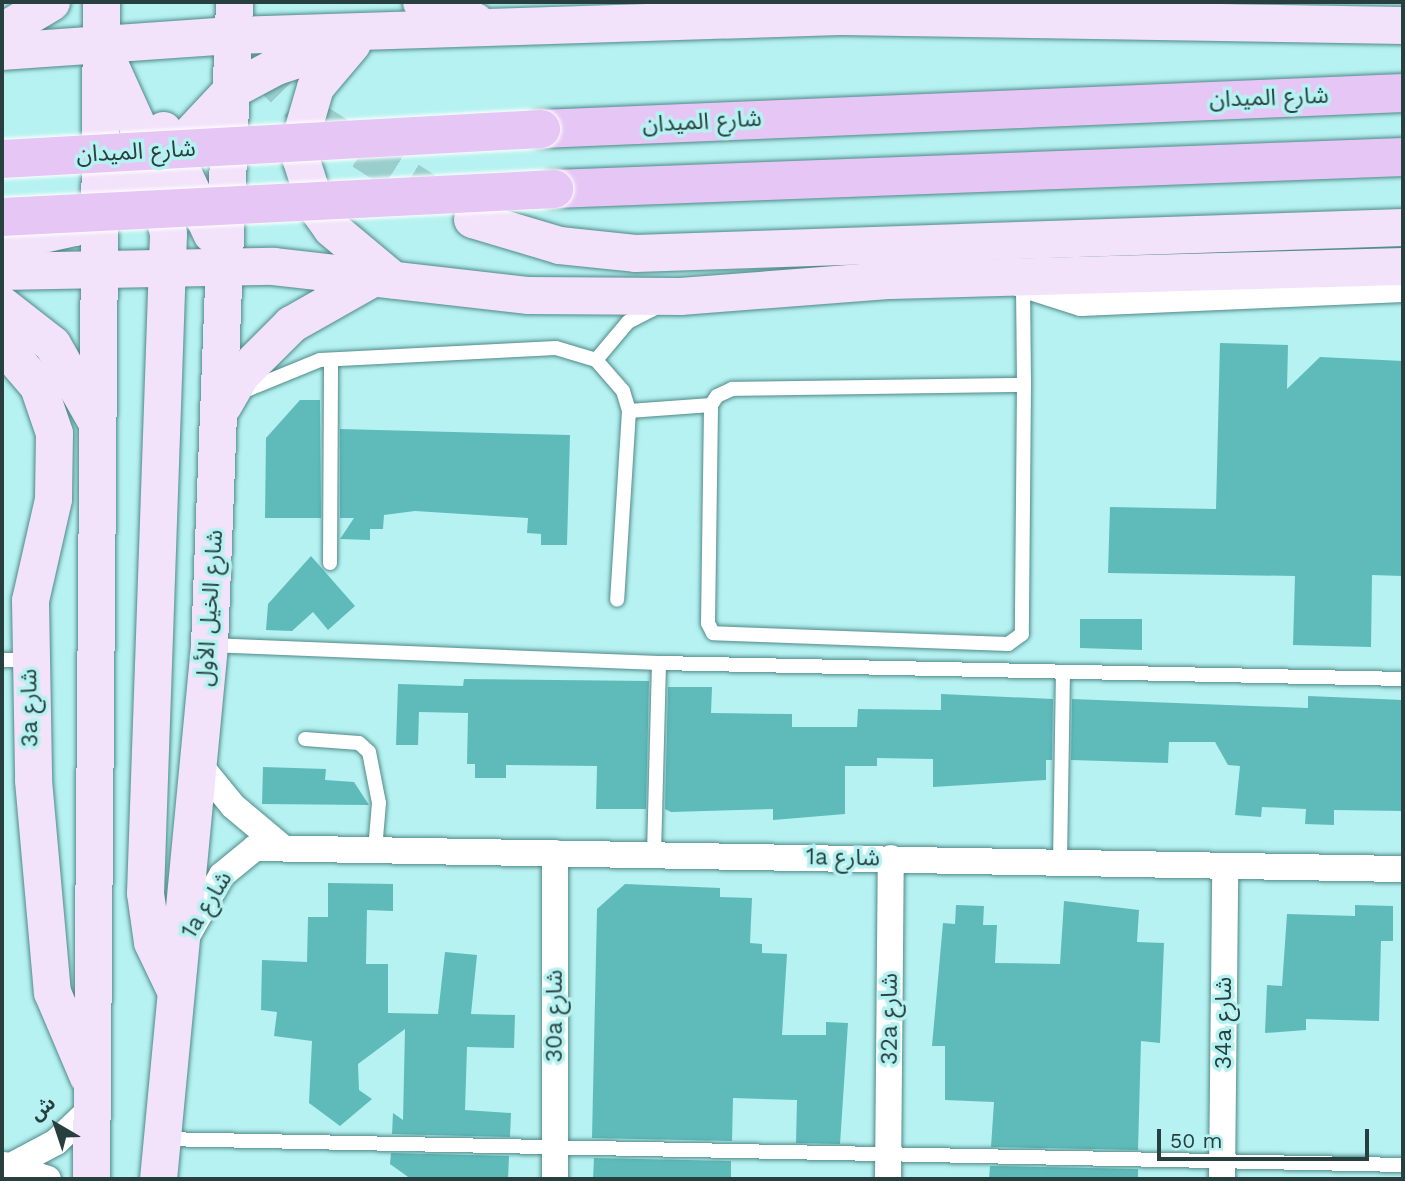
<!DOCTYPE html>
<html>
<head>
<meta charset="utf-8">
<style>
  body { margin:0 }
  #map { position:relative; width:1405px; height:1181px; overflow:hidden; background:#b6f2f1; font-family:"Work Sans","Noto Sans Arabic",sans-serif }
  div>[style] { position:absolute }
  .building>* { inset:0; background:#5ebbba }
  .secondary-tunnel>* { height:37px; margin-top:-18.5px; transform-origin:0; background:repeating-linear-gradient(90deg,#99cecd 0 37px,transparent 0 55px) }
  .roads { filter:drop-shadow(0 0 2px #508a89) drop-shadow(0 0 2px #508a89) }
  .lane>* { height:14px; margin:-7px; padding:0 7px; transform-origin:7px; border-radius:7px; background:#fff }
  .street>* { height:26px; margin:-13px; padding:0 13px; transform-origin:13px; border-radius:13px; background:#fff }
  .secondary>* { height:37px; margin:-18.5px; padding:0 18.5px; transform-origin:18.5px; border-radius:18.5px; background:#f2e2fa }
  .primary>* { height:38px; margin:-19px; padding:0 19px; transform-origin:19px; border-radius:19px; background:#e6c6f5 }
  .bridges { filter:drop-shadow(0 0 2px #fff) drop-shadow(0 0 2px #fff) }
  .primary-bridge>* { height:38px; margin:-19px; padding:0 19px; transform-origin:19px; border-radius:19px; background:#e6c6f5 }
  span { translate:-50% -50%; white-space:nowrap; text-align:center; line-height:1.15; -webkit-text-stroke:7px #b6f2f1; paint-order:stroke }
  .street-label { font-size:23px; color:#27403f }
  .frame { position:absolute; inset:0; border:4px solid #27403f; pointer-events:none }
  .north { position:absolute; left:21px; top:1090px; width:70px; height:70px; -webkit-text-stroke:5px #b6f2f1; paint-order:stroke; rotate:321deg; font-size:19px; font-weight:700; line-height:28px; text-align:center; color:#27403f }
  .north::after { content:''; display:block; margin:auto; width:24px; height:32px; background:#27403f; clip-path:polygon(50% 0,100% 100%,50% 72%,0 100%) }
  .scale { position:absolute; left:1157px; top:1129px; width:212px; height:32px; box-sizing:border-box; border:4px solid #27403f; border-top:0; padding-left:9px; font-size:21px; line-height:24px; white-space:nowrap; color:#27403f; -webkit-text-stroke:5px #b6f2f1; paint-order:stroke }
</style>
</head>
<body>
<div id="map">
  <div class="building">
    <div style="clip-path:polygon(1220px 343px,1288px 345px,1287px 389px,1320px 357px,1403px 361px,1403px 576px,1372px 575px,1371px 647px,1293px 645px,1295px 576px,1108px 573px,1110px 507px,1216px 509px)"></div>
    <div style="clip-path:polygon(300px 400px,320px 400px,321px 518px,265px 518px,266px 438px)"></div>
    <div style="clip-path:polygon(340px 429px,570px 435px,567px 545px,541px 545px,541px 534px,527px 533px,528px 518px,415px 511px,384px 515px,383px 529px,370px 529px,370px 540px,340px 539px,354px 518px,340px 518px)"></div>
    <div style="clip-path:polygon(311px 556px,355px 606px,328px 630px,313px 612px,292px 631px,266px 630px,268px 604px)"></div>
    <div style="clip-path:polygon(1080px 619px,1142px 619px,1142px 650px,1080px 648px)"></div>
    <div style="clip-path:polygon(464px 679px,649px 681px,646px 809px,596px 809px,597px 766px,506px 765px,506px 778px,475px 778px,475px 764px,467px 764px,468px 713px,419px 712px,418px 745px,396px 745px,398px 684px,463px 686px)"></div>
    <div style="clip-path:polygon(668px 687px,712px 687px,711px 713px,792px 714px,792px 727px,857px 727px,858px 709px,941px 710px,941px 694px,1053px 699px,1052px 760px,1046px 760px,1046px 780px,933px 787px,933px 759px,877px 758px,877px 766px,845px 766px,845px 814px,773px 820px,773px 809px,671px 812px,665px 809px)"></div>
    <div style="clip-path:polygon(1308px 696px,1403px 700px,1403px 811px,1334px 810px,1334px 825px,1305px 824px,1306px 809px,1262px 807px,1261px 817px,1235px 815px,1240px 766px,1228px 765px,1215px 742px,1169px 742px,1168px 763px,1071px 760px,1072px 699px,1308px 708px)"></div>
    <div style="clip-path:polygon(263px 767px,326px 769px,325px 780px,354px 782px,369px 805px,262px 804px)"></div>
    <div style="clip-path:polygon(328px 883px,393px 884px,393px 911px,367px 910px,366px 964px,388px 964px,388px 1013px,438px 1014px,445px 952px,477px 955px,471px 1014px,515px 1015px,514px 1048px,467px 1047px,465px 1110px,511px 1113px,510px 1137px,392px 1134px,393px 1113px,403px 1120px,405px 1029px,358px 1064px,359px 1090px,372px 1099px,340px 1126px,309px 1103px,312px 1041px,274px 1036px,277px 1012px,261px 1010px,262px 960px,307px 962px,308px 917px,328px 917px)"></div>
    <div style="clip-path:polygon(625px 884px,720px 888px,720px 897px,752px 898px,750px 943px,762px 944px,762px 953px,787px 954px,782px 1035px,826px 1035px,826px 1022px,848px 1023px,840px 1144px,796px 1143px,797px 1100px,733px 1098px,732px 1141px,592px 1138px,597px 909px)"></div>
    <div style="clip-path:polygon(1064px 901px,1139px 910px,1137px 942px,1164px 943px,1160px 1043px,1141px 1041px,1138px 1150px,991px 1147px,994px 1102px,945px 1100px,945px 1046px,932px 1046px,943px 923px,955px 924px,956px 905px,984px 906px,983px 925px,997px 925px,995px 963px,1060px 964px)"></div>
    <div style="clip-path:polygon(1355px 905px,1393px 906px,1393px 941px,1381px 941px,1379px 1021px,1306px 1019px,1306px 1030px,1265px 1033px,1267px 985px,1282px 986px,1287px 914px,1355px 916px)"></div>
    <div style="clip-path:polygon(391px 1153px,509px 1156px,508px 1179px,411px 1179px,390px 1164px)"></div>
    <div style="clip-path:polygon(594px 1158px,731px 1161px,731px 1179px,593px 1179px)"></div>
    <div style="clip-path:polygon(990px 1166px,1138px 1169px,1138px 1179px,989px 1179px)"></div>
  </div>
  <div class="secondary-tunnel">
    <div style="left:224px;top:11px;width:62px;rotate:56.8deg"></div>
    <div style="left:258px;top:63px;width:82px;rotate:45deg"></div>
    <div style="left:316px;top:121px;width:155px;rotate:32.4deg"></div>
  </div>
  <div class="roads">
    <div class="lane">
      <div style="left:1023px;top:287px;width:98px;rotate:89.4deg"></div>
      <div style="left:1024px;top:385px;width:249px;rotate:90.5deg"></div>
      <div style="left:1022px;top:634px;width:17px;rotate:144deg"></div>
      <div style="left:1008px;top:644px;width:295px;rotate:-177.9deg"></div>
      <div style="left:713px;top:633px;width:11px;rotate:-117deg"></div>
      <div style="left:708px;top:623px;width:218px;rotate:-89.2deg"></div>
      <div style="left:711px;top:405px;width:11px;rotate:-56deg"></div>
      <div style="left:717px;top:396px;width:17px;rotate:-25deg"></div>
      <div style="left:732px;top:389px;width:292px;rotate:-0.8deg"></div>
      <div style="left:596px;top:360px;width:50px;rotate:-49.9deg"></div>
      <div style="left:628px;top:322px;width:35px;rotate:-27deg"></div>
      <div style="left:244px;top:391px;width:82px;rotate:-22.2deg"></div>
      <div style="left:320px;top:360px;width:236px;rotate:-2.9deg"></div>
      <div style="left:556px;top:348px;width:42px;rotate:16.7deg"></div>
      <div style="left:596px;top:360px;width:41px;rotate:48.9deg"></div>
      <div style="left:623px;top:391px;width:21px;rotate:73deg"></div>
      <div style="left:629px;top:411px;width:189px;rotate:93.6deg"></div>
      <div style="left:629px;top:411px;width:82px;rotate:-4.2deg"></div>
      <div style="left:330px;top:563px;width:203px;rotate:-89.7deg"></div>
      <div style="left:209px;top:645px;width:450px;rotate:2.3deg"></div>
      <div style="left:659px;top:663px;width:744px;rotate:1.23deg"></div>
      <div style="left:2px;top:660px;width:27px"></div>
      <div style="left:305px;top:739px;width:54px;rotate:4.2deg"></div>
      <div style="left:359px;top:743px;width:13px;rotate:42deg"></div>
      <div style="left:369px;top:752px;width:52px;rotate:78.9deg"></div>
      <div style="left:379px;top:803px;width:47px;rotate:94.9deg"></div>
      <div style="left:654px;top:854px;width:191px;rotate:-88.5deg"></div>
      <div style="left:1060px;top:862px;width:189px;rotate:-89.1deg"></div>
      <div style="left:162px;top:1139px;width:1241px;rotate:1.2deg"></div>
    </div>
    <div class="street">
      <div style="left:1006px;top:279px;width:79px;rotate:17.7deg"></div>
      <div style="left:1081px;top:303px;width:322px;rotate:-2.5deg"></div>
      <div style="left:197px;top:762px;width:57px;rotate:50.7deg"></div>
      <div style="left:233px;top:806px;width:65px;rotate:40deg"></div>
      <div style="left:187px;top:936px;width:70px;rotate:-60.2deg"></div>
      <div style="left:222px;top:875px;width:43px;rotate:-39.3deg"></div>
      <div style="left:255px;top:848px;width:1148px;rotate:1.05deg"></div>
      <div style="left:4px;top:1165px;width:46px;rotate:17.7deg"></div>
      <div style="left:13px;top:1165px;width:49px;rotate:-28.1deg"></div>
      <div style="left:56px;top:1142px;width:48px;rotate:-43.3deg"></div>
      <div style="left:555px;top:1179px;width:326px;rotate:-90deg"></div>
      <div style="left:888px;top:1179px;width:321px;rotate:-89.5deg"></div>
      <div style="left:1222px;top:1179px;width:312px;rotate:-89.4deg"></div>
    </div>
    <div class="secondary">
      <div style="left:421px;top:2px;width:57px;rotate:19.4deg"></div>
      <div style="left:2px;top:31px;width:57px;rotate:-30.6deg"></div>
      <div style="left:352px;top:43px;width:57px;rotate:130.1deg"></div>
      <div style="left:315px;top:87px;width:50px;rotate:106.3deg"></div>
      <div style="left:301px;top:135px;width:25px;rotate:90deg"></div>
      <div style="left:301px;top:160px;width:49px;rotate:72.3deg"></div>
      <div style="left:316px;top:207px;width:26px;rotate:54deg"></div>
      <div style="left:331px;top:228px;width:80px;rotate:39.9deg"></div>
      <div style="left:102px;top:48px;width:119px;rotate:65.6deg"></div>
      <div style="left:151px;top:156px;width:80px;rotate:77.7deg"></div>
      <div style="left:168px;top:234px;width:659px;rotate:92deg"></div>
      <div style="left:145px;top:893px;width:49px;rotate:81.9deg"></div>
      <div style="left:152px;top:942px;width:49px;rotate:64.5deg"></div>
      <div style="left:2px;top:51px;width:232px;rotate:-4deg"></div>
      <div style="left:233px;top:35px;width:607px;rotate:-1.79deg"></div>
      <div style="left:840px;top:16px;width:563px;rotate:0.92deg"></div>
      <div style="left:163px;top:130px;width:114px;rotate:65deg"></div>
      <div style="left:159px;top:167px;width:105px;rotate:-46.9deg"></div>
      <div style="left:231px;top:90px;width:51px;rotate:-28.1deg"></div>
      <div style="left:276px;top:66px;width:71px;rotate:-17.9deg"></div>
      <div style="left:472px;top:219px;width:91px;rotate:16.6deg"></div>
      <div style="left:559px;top:245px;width:76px;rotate:6deg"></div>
      <div style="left:635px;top:253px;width:768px;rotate:-1.94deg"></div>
      <div style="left:2px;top:243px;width:74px;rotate:-12.5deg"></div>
      <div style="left:74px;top:227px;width:124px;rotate:-43.7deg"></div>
      <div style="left:2px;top:271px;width:271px;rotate:-1.1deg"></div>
      <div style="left:273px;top:266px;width:257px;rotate:6.5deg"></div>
      <div style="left:528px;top:295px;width:152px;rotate:0.4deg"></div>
      <div style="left:680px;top:296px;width:211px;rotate:-4.4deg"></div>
      <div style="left:890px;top:280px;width:513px;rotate:-1.56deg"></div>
      <div style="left:2px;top:305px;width:63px;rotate:38deg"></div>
      <div style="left:52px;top:344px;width:85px;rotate:60.4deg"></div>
      <div style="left:2px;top:344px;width:55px;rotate:49.4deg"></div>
      <div style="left:38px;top:386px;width:50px;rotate:71.2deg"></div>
      <div style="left:54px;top:433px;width:66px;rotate:90.9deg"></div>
      <div style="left:53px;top:499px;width:104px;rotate:102.8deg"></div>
      <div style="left:30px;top:600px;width:180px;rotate:89deg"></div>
      <div style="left:33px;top:780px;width:213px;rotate:84.9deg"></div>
      <div style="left:52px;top:992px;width:92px;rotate:67deg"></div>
      <div style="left:223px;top:405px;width:36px;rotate:-60deg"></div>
      <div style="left:241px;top:374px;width:71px;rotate:-45deg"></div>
      <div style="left:291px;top:324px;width:95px;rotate:-29.5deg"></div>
      <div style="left:91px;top:1179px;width:1177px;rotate:-89.51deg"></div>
      <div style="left:158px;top:1179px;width:536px;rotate:-84.54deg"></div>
      <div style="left:209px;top:645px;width:643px;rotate:-87.77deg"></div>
    </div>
    <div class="primary">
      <div style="left:541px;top:129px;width:863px;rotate:-2.39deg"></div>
      <div style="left:554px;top:189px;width:850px;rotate:-2.16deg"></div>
    </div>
  </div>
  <div class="bridges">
    <div class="primary-bridge">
      <div style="left:2px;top:159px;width:540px;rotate:-3.19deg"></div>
      <div style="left:2px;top:217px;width:553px;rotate:-2.9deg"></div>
    </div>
  </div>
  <div class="street-label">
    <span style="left:1269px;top:98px;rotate:-2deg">شارع الميدان</span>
    <span style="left:702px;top:122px;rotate:-3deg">شارع الميدان</span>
    <span style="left:136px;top:152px;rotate:-3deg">شارع الميدان</span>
    <span style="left:210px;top:608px;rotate:-86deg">شارع الخيل الأول</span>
    <span style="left:30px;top:708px;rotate:-91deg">3a شارع</span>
    <span style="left:843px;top:858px;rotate:1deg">1a شارع</span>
    <span style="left:207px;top:905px;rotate:-58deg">1a شارع</span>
    <span style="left:555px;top:1016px;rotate:-90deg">30a شارع</span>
    <span style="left:890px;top:1019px;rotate:-90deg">32a شارع</span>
    <span style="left:1224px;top:1023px;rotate:-90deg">34a شارع</span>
  </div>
  <div class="frame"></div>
  <div class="north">ش</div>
  <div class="scale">50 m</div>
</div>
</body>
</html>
